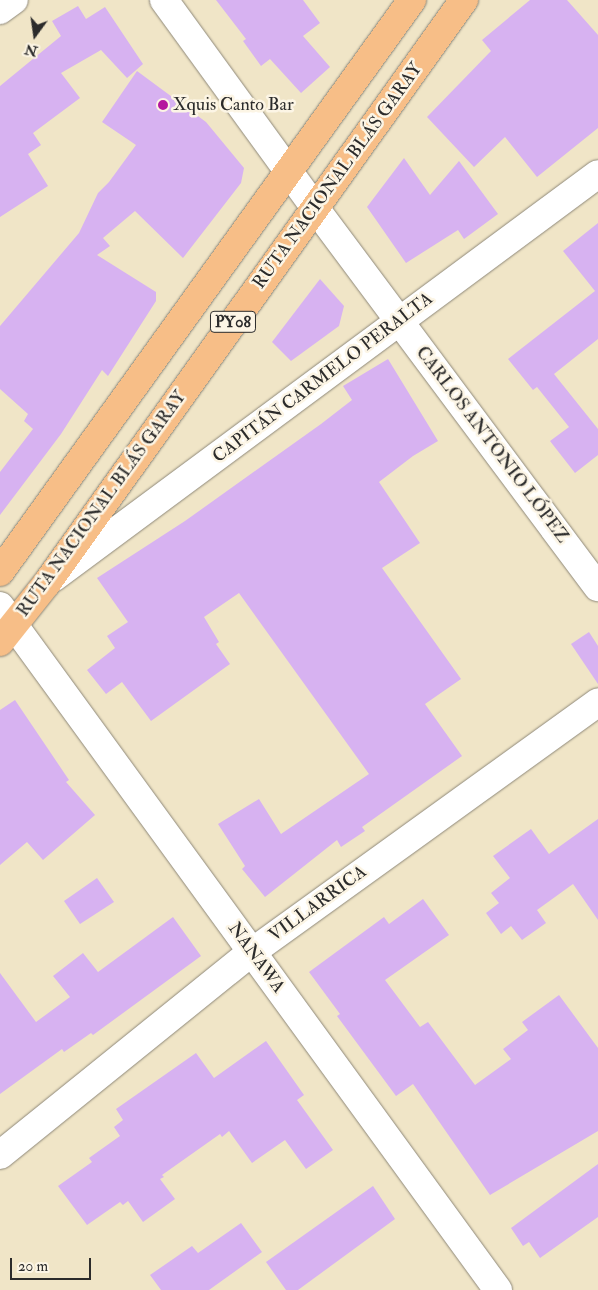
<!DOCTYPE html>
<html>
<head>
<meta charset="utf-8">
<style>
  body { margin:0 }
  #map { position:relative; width:598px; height:1290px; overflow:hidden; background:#f0e5c7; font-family:"IM FELL Double Pica",serif }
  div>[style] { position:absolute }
  .building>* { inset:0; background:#d7b2f1 }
  .roads { filter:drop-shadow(0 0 1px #8e8879) drop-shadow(0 0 1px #8e8879) }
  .minor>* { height:28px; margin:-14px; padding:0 14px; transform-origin:14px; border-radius:14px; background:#fff }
  .trunk>* { height:28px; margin:-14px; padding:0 14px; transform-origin:14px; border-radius:14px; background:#f7be87 }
  .dots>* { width:14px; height:14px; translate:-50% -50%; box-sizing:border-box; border:2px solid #fcf5e5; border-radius:50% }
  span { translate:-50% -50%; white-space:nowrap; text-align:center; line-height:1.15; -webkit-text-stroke:5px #fcf5e5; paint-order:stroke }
  .shield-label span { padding:1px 4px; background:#fcf5e5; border:1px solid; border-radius:4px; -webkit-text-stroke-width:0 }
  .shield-label { font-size:16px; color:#2b2b2b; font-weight:700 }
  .poi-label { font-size:18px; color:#2b2b2b }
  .left { translate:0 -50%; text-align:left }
  .street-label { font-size:18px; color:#2b2b2b }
  .north { position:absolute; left:10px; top:10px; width:50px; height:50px; -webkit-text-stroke:4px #fcf5e5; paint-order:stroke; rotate:194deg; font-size:14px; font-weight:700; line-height:20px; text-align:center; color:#2b2b2b }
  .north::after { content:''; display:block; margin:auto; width:18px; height:22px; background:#2b2b2b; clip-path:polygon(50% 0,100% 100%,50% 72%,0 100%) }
  .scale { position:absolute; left:10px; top:1258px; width:81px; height:22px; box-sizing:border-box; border:2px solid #2b2b2b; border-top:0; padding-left:6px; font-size:15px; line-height:18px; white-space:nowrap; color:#2b2b2b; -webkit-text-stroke:4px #fcf5e5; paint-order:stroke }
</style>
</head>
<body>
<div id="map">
  <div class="building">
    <div style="clip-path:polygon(216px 0,303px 0,320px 23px,303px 36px,330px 67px,301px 93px,270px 59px,261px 66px,243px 41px,246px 39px)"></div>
    <div style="clip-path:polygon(530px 0,567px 0,598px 35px,598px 128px,537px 177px,505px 137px,474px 167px,427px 117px,491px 51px,482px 40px)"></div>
    <div style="clip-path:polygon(78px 6px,86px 19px,105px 7px,143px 64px,127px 78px,101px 50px,61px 73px,80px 98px,33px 133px,41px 145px,28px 154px,48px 186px,0 217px,0 86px,61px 36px,52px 21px)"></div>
    <div style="clip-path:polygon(137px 71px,206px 122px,244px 168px,241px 183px,183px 258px,135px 211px,103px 238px,110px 246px,97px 255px,156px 292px,156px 301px,108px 376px,102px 370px,61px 434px,0 515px,0 472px,33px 429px,24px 421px,28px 414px,0 389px,0 326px,79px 233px,98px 193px,109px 182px,136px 145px,102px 122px)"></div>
    <div style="clip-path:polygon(404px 158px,430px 195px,459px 161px,498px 214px,464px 239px,458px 230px,406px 263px,367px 207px)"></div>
    <div style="clip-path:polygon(598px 223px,598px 339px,554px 374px,598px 429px,598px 455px,575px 473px,550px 441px,569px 427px,537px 387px,533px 390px,508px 359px,595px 291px,563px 251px)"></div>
    <div style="clip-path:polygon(320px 279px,344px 306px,339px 326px,291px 361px,272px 342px)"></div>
    <div style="clip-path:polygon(388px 359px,438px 441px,413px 456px,379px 482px,420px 543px,382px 568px,461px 679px,425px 704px,462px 756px,362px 827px,365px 831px,341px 847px,337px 840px,265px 897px,242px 869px,245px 866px,218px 824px,259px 799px,281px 834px,369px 774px,239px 593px,204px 617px,219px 642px,216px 644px,230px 664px,151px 721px,122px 682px,106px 694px,87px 670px,115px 648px,107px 636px,128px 622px,97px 578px,185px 521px,321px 424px,352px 400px,343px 386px)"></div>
    <div style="clip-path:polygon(589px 632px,598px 646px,598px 684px,571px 644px)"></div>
    <div style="clip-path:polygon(15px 700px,69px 780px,66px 782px,95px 815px,43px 860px,27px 842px,0 865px,0 710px)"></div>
    <div style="clip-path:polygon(598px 819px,598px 920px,573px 884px,537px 910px,546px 923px,522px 940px,511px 926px,501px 934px,486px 913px,499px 903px,491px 893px,510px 878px,493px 856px,531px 829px,549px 854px)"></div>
    <div style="clip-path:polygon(97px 878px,114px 902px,80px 924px,64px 901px)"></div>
    <div style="clip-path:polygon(423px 899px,449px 935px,385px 980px,420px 1027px,428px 1022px,475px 1085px,511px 1059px,503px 1049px,528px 1030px,522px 1022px,559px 995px,598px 1048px,598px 1131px,490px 1195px,413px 1084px,396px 1096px,337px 1016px,340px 1014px,309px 972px,384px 917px,389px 924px)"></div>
    <div style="clip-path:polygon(173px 917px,201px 956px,93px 1035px,91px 1033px,64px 1052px,62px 1049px,0 1094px,0 973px,36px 1022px,70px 997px,53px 976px,83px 953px,98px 972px)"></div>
    <div style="clip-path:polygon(266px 1041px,304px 1095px,297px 1100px,333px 1150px,306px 1169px,285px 1140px,252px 1163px,229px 1131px,222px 1137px,220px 1134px,162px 1175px,164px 1177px,160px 1179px,175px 1199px,143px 1222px,128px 1201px,123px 1205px,120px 1202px,87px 1225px,58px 1186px,92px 1162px,89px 1158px,120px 1136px,114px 1127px,123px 1120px,116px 1109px,196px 1053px,214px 1078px)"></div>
    <div style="clip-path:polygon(598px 1164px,598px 1217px,540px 1258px,529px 1242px,523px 1246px,511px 1228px)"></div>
    <div style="clip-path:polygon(373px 1186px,395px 1219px,298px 1290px,286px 1290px,266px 1262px)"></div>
    <div style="clip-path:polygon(241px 1223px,262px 1252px,209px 1290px,161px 1290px,150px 1275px,192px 1246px,198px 1253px)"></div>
  </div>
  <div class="roads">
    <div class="minor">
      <div style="left:164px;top:0;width:257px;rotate:54deg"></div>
      <div style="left:315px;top:208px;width:473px;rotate:53.3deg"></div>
      <div style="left:0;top:10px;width:17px;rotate:-36deg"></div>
      <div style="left:53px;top:578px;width:678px;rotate:-36.55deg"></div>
      <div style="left:0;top:606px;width:846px;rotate:53.94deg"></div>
      <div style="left:0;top:1155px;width:324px;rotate:-38.9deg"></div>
      <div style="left:252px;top:952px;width:427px;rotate:-35.8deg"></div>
    </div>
    <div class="trunk">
      <div style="left:0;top:572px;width:705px;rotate:-54.24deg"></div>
      <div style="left:0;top:642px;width:75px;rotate:-51.5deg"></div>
      <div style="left:47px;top:583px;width:717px;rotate:-54.43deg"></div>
    </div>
  </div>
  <div class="dots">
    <div style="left:163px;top:105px;background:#b5179e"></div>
  </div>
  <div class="shield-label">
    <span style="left:233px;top:322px">PY08</span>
  </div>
  <div class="poi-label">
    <span class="left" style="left:173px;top:105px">Xquis Canto Bar</span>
  </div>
  <div class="street-label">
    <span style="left:338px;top:176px;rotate:-54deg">RUTA NACIONAL BLÁS GARAY</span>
    <span style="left:323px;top:378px;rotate:-37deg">CAPITÁN CARMELO PERALTA</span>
    <span style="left:492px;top:445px;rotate:53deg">CARLOS ANTONIO LÓPEZ</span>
    <span style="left:102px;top:504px;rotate:-54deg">RUTA NACIONAL BLÁS GARAY</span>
    <span style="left:318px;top:904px;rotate:-36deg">VILLARRICA</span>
    <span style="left:256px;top:958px;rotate:54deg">NANAWA</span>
  </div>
  <div class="north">N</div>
  <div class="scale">20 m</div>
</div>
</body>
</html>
